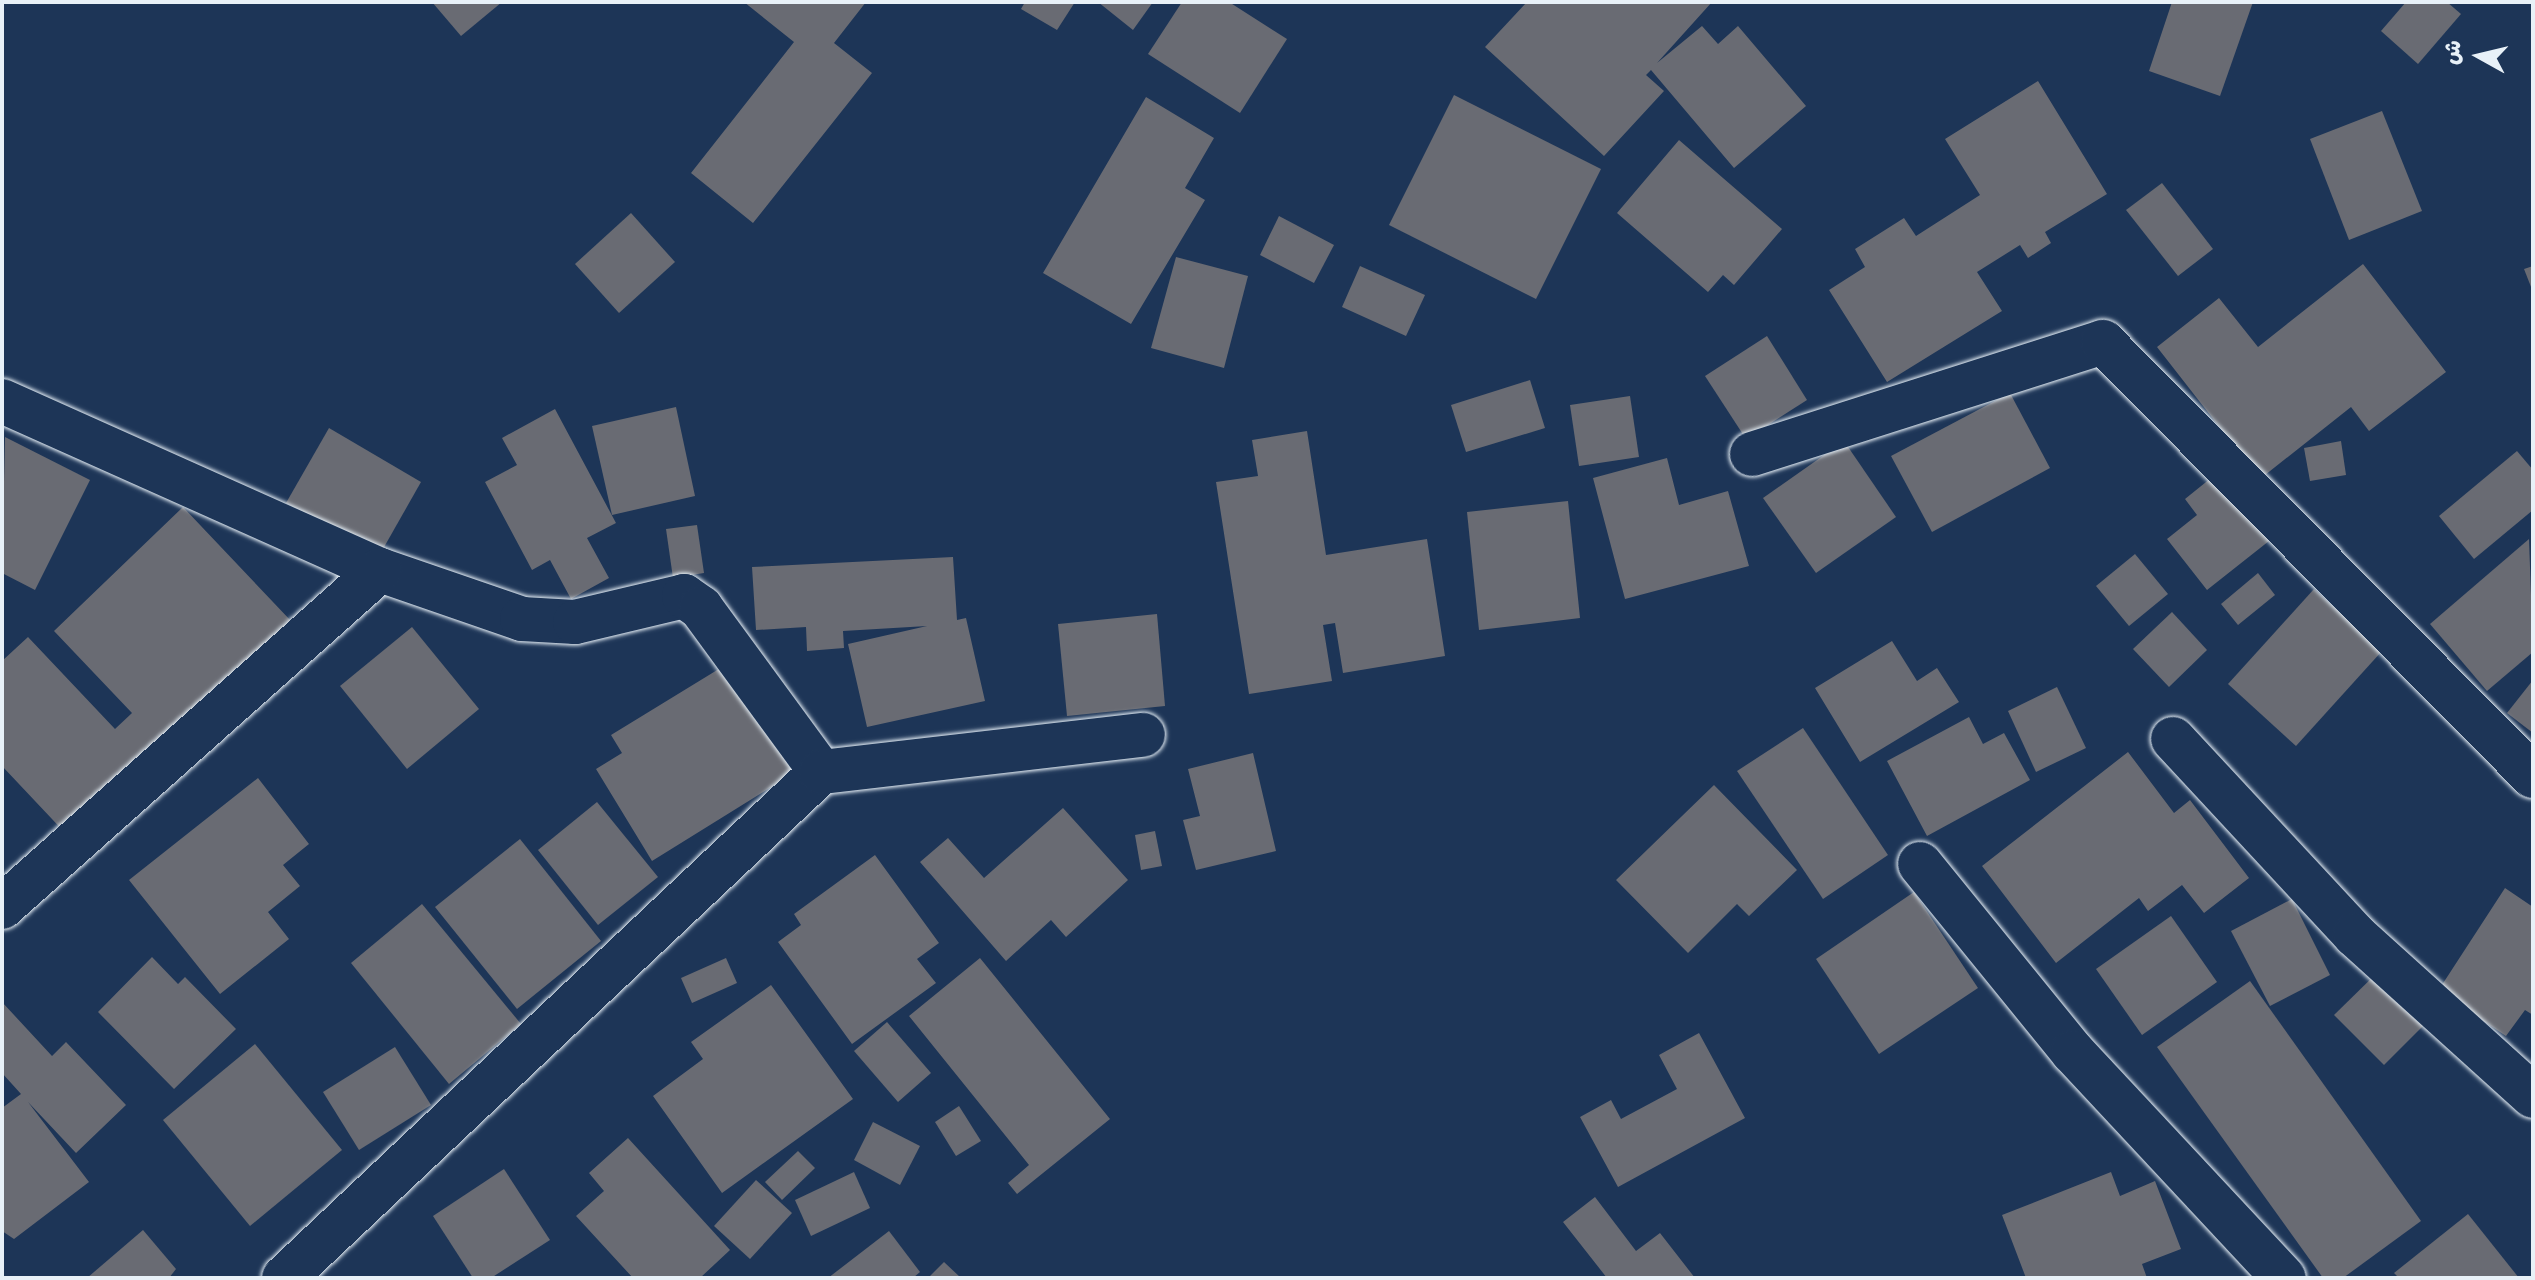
<!DOCTYPE html>
<html>
<head>
<meta charset="utf-8">
<style>
  body { margin:0 }
  #map { position:relative; width:2535px; height:1280px; overflow:hidden; background:#1d3557; font-family:"Gochi Hand","Playpen Sans Arabic",sans-serif }
  div>[style] { position:absolute }
  .building>* { inset:0; background:#696b73 }
  .roads { filter:drop-shadow(0 0 2px #e8f1f8) drop-shadow(0 0 2px #e8f1f8) }
  .street>* { height:44px; margin:-22px; padding:0 22px; transform-origin:22px; border-radius:22px; background:#1d3557 }
  span { translate:-50% -50%; white-space:nowrap; text-align:center; line-height:1.15; -webkit-text-stroke:8px #1d3557; paint-order:stroke }
  .frame { position:absolute; inset:0; border:4px solid #e8f1f8; pointer-events:none }
  .north { position:absolute; left:2439px; top:16px; width:80px; height:80px; -webkit-text-stroke:6px #1d3557; paint-order:stroke; rotate:278deg; font-size:22px; font-weight:700; line-height:32px; text-align:center; color:#e8f1f8 }
  .north::after { content:''; display:block; margin:auto; width:28px; height:36px; background:#e8f1f8; clip-path:polygon(50% 0,100% 100%,50% 72%,0 100%) }
</style>
</head>
<body>
<div id="map">
  <div class="building">
    <div style="clip-path:polygon(432px 2px,502px 2px,461px 36px)"></div>
    <div style="clip-path:polygon(744px 2px,866px 2px,834px 43px,872px 73px,753px 223px,691px 173px,794px 42px)"></div>
    <div style="clip-path:polygon(1025px 2px,1075px 2px,1057px 30px,1021px 9px)"></div>
    <div style="clip-path:polygon(1098px 2px,1153px 2px,1133px 30px)"></div>
    <div style="clip-path:polygon(1182px 2px,1229px 2px,1287px 39px,1240px 113px,1148px 54px)"></div>
    <div style="clip-path:polygon(1527px 2px,1712px 2px,1657px 63px,1702px 26px,1718px 44px,1738px 26px,1806px 106px,1734px 168px,1651px 70px,1646px 75px,1664px 91px,1604px 156px,1485px 47px)"></div>
    <div style="clip-path:polygon(2172px 2px,2253px 2px,2220px 96px,2149px 71px)"></div>
    <div style="clip-path:polygon(2406px 2px,2447px 2px,2461px 14px,2418px 64px,2381px 31px)"></div>
    <div style="clip-path:polygon(2038px 81px,2107px 194px,2045px 232px,2051px 243px,2028px 258px,2020px 245px,1977px 272px,2002px 311px,1887px 382px,1829px 290px,1865px 267px,1855px 249px,1904px 218px,1916px 236px,1980px 195px,1945px 139px)"></div>
    <div style="clip-path:polygon(1454px 95px,1601px 169px,1536px 299px,1389px 225px)"></div>
    <div style="clip-path:polygon(1146px 97px,1214px 138px,1185px 188px,1205px 200px,1131px 324px,1043px 273px)"></div>
    <div style="clip-path:polygon(2382px 111px,2422px 211px,2349px 240px,2310px 139px)"></div>
    <div style="clip-path:polygon(1679px 140px,1782px 229px,1734px 285px,1723px 275px,1708px 292px,1617px 213px)"></div>
    <div style="clip-path:polygon(2162px 183px,2213px 249px,2178px 276px,2126px 210px)"></div>
    <div style="clip-path:polygon(631px 213px,675px 262px,619px 313px,575px 264px)"></div>
    <div style="clip-path:polygon(1279px 216px,1334px 245px,1314px 283px,1260px 255px)"></div>
    <div style="clip-path:polygon(1176px 257px,1248px 276px,1224px 368px,1151px 348px)"></div>
    <div style="clip-path:polygon(2363px 264px,2446px 372px,2369px 431px,2351px 407px,2260px 479px,2157px 347px,2219px 298px,2258px 347px)"></div>
    <div style="clip-path:polygon(1360px 266px,1425px 295px,1406px 336px,1342px 307px)"></div>
    <div style="clip-path:polygon(2533px 266px,2533px 292px,2524px 269px)"></div>
    <div style="clip-path:polygon(1767px 336px,1807px 400px,1746px 439px,1705px 376px)"></div>
    <div style="clip-path:polygon(1530px 380px,1545px 428px,1466px 452px,1451px 405px)"></div>
    <div style="clip-path:polygon(2010px 393px,2050px 468px,1932px 532px,1891px 456px)"></div>
    <div style="clip-path:polygon(1630px 396px,1639px 457px,1579px 466px,1570px 405px)"></div>
    <div style="clip-path:polygon(676px 407px,695px 496px,612px 515px,592px 426px)"></div>
    <div style="clip-path:polygon(555px 409px,616px 523px,587px 538px,609px 578px,571px 599px,550px 560px,532px 570px,485px 482px,517px 465px,502px 438px)"></div>
    <div style="clip-path:polygon(329px 428px,421px 482px,379px 556px,286px 503px)"></div>
    <div style="clip-path:polygon(1307px 431px,1326px 555px,1427px 539px,1445px 656px,1343px 673px,1335px 623px,1323px 625px,1332px 681px,1249px 694px,1216px 482px,1258px 476px,1252px 440px)"></div>
    <div style="clip-path:polygon(5px 437px,90px 480px,35px 590px,2px 573px)"></div>
    <div style="clip-path:polygon(1844px 441px,1896px 517px,1816px 573px,1763px 498px)"></div>
    <div style="clip-path:polygon(2341px 441px,2346px 475px,2310px 481px,2304px 448px)"></div>
    <div style="clip-path:polygon(2517px 451px,2533px 470px,2533px 510px,2474px 559px,2439px 516px)"></div>
    <div style="clip-path:polygon(1667px 458px,1679px 505px,1728px 491px,1749px 566px,1625px 599px,1593px 478px)"></div>
    <div style="clip-path:polygon(2216px 474px,2269px 541px,2207px 590px,2167px 539px,2197px 515px,2185px 499px)"></div>
    <div style="clip-path:polygon(1568px 501px,1580px 618px,1479px 630px,1467px 512px)"></div>
    <div style="clip-path:polygon(183px 507px,292px 622px,68px 836px,2px 766px,2px 661px,28px 637px,115px 729px,132px 713px,54px 631px)"></div>
    <div style="clip-path:polygon(697px 525px,704px 573px,673px 578px,666px 529px)"></div>
    <div style="clip-path:polygon(2529px 539px,2533px 652px,2487px 691px,2430px 624px)"></div>
    <div style="clip-path:polygon(2135px 554px,2168px 594px,2129px 626px,2096px 586px)"></div>
    <div style="clip-path:polygon(953px 557px,957px 620px,966px 618px,985px 701px,867px 727px,848px 644px,927px 626px,843px 631px,844px 648px,807px 651px,806px 627px,756px 630px,752px 567px)"></div>
    <div style="clip-path:polygon(2258px 573px,2275px 595px,2238px 625px,2221px 604px)"></div>
    <div style="clip-path:polygon(2314px 589px,2382px 651px,2296px 746px,2228px 684px)"></div>
    <div style="clip-path:polygon(2172px 612px,2207px 650px,2169px 687px,2133px 649px)"></div>
    <div style="clip-path:polygon(1157px 614px,1165px 706px,1067px 716px,1058px 624px)"></div>
    <div style="clip-path:polygon(412px 627px,479px 709px,407px 769px,340px 686px)"></div>
    <div style="clip-path:polygon(1892px 641px,1917px 681px,1937px 668px,1959px 702px,1860px 762px,1815px 688px)"></div>
    <div style="clip-path:polygon(727px 664px,794px 773px,652px 861px,596px 769px,622px 753px,611px 735px)"></div>
    <div style="clip-path:polygon(2533px 680px,2533px 733px,2507px 713px)"></div>
    <div style="clip-path:polygon(2057px 687px,2086px 748px,2036px 772px,2008px 711px)"></div>
    <div style="clip-path:polygon(1969px 717px,1983px 744px,2004px 733px,2030px 780px,1927px 836px,1887px 761px)"></div>
    <div style="clip-path:polygon(1803px 728px,1888px 855px,1823px 899px,1737px 771px)"></div>
    <div style="clip-path:polygon(2128px 752px,2174px 813px,2190px 800px,2249px 878px,2204px 913px,2182px 885px,2148px 911px,2139px 898px,2056px 963px,1982px 866px)"></div>
    <div style="clip-path:polygon(1253px 753px,1276px 851px,1196px 870px,1183px 820px,1200px 816px,1188px 769px)"></div>
    <div style="clip-path:polygon(258px 778px,309px 844px,283px 865px,300px 886px,268px 912px,289px 939px,220px 994px,129px 880px)"></div>
    <div style="clip-path:polygon(1714px 785px,1797px 870px,1749px 916px,1737px 904px,1688px 953px,1616px 880px)"></div>
    <div style="clip-path:polygon(597px 802px,658px 877px,598px 925px,538px 850px)"></div>
    <div style="clip-path:polygon(1063px 808px,1128px 880px,1066px 937px,1051px 920px,1006px 961px,920px 862px,948px 838px,984px 878px)"></div>
    <div style="clip-path:polygon(1155px 831px,1162px 866px,1141px 870px,1135px 835px)"></div>
    <div style="clip-path:polygon(520px 839px,601px 941px,517px 1009px,435px 907px)"></div>
    <div style="clip-path:polygon(875px 855px,939px 943px,917px 959px,936px 983px,852px 1044px,778px 942px,801px 925px,794px 914px)"></div>
    <div style="clip-path:polygon(2505px 888px,2533px 907px,2533px 1015px,2525px 1010px,2506px 1036px,2438px 991px)"></div>
    <div style="clip-path:polygon(1914px 892px,1978px 988px,1879px 1054px,1816px 959px)"></div>
    <div style="clip-path:polygon(2292px 899px,2330px 975px,2270px 1006px,2231px 931px)"></div>
    <div style="clip-path:polygon(422px 904px,521px 1024px,449px 1084px,351px 963px)"></div>
    <div style="clip-path:polygon(2171px 916px,2217px 982px,2142px 1035px,2096px 969px)"></div>
    <div style="clip-path:polygon(152px 957px,178px 984px,185px 977px,236px 1029px,174px 1089px,98px 1012px)"></div>
    <div style="clip-path:polygon(726px 958px,737px 983px,692px 1003px,681px 978px)"></div>
    <div style="clip-path:polygon(980px 958px,1110px 1119px,1017px 1194px,1008px 1183px,1029px 1165px,909px 1016px)"></div>
    <div style="clip-path:polygon(2384px 966px,2433px 1016px,2384px 1065px,2334px 1015px)"></div>
    <div style="clip-path:polygon(2250px 981px,2421px 1221px,2343px 1278px,2323px 1278px,2157px 1047px)"></div>
    <div style="clip-path:polygon(771px 985px,853px 1099px,722px 1193px,653px 1096px,703px 1059px,691px 1042px)"></div>
    <div style="clip-path:polygon(2px 1002px,52px 1056px,66px 1042px,126px 1105px,76px 1153px,28px 1102px,89px 1182px,14px 1239px,2px 1231px,2px 1108px,21px 1094px,2px 1073px)"></div>
    <div style="clip-path:polygon(887px 1022px,931px 1073px,898px 1102px,854px 1051px)"></div>
    <div style="clip-path:polygon(1699px 1033px,1745px 1118px,1618px 1187px,1580px 1117px,1611px 1100px,1621px 1119px,1677px 1089px,1659px 1055px)"></div>
    <div style="clip-path:polygon(255px 1044px,342px 1150px,250px 1226px,163px 1120px)"></div>
    <div style="clip-path:polygon(395px 1047px,431px 1105px,359px 1150px,323px 1092px)"></div>
    <div style="clip-path:polygon(959px 1106px,981px 1141px,956px 1156px,935px 1122px)"></div>
    <div style="clip-path:polygon(873px 1122px,920px 1146px,900px 1185px,854px 1160px)"></div>
    <div style="clip-path:polygon(628px 1138px,730px 1250px,700px 1278px,633px 1278px,576px 1216px,604px 1191px,589px 1173px)"></div>
    <div style="clip-path:polygon(798px 1151px,815px 1168px,782px 1200px,765px 1182px)"></div>
    <div style="clip-path:polygon(504px 1169px,550px 1240px,491px 1278px,473px 1278px,433px 1216px)"></div>
    <div style="clip-path:polygon(854px 1172px,870px 1208px,811px 1236px,795px 1200px)"></div>
    <div style="clip-path:polygon(2111px 1172px,2120px 1196px,2155px 1181px,2181px 1249px,2142px 1264px,2147px 1278px,2026px 1278px,2002px 1215px)"></div>
    <div style="clip-path:polygon(756px 1180px,792px 1213px,750px 1259px,714px 1226px)"></div>
    <div style="clip-path:polygon(1595px 1197px,1636px 1251px,1660px 1233px,1695px 1278px,1607px 1278px,1563px 1222px)"></div>
    <div style="clip-path:polygon(2468px 1214px,2519px 1278px,2399px 1278px,2394px 1273px)"></div>
    <div style="clip-path:polygon(143px 1230px,176px 1269px,169px 1278px,87px 1278px)"></div>
    <div style="clip-path:polygon(889px 1231px,920px 1272px,913px 1278px,828px 1278px)"></div>
    <div style="clip-path:polygon(944px 1262px,961px 1278px,928px 1278px)"></div>
  </div>
  <div class="roads">
    <div class="street">
      <div style="left:2px;top:401px;width:414px;rotate:24.1deg"></div>
      <div style="left:380px;top:570px;width:150px;rotate:19deg"></div>
      <div style="left:522px;top:619px;width:53px;rotate:3.2deg"></div>
      <div style="left:575px;top:622px;width:112px;rotate:-13.4deg"></div>
      <div style="left:684px;top:596px;width:21px;rotate:35deg"></div>
      <div style="left:701px;top:608px;width:203px;rotate:53.8deg"></div>
      <div style="left:1752px;top:454px;width:368px;rotate:-17.7deg"></div>
      <div style="left:2103px;top:342px;width:611px;rotate:45.27deg"></div>
      <div style="left:2173px;top:739px;width:267px;rotate:47.1deg"></div>
      <div style="left:2355px;top:935px;width:240px;rotate:42.1deg"></div>
      <div style="left:1920px;top:864px;width:242px;rotate:50.9deg"></div>
      <div style="left:2073px;top:1052px;width:309px;rotate:47deg"></div>
      <div style="left:2px;top:907px;width:506px;rotate:-41.72deg"></div>
      <div style="left:284px;top:1278px;width:738px;rotate:-43.3deg"></div>
      <div style="left:821px;top:772px;width:324px;rotate:-6.6deg"></div>
    </div>
  </div>
  <div class="frame"></div>
  <div class="north">ش</div>
</div>
</body>
</html>
